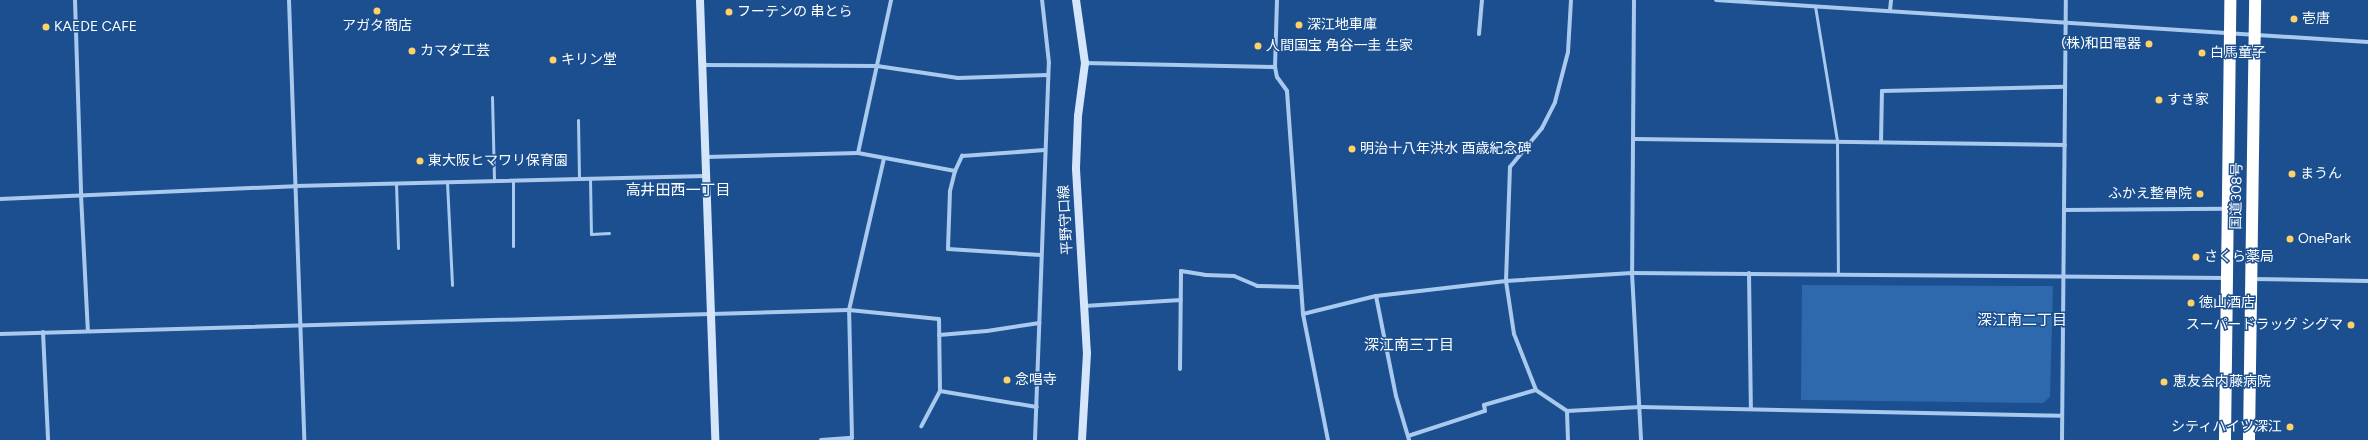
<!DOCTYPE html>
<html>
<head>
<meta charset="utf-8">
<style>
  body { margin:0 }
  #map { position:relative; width:2368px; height:440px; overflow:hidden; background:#1b4f8f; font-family:Figtree,"Noto Sans JP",sans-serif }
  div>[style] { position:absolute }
  .green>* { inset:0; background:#2e69ad }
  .lane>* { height:3px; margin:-1.5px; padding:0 1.5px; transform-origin:1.5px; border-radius:1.5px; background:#a9c9ee }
  .street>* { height:4px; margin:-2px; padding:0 2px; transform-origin:2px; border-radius:2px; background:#a9c9ee }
  .secondary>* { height:8px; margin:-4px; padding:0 4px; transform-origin:4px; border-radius:4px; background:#d6e6fa }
  .highway>* { height:12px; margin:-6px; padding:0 6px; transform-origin:6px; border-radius:6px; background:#fff }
  .dots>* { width:11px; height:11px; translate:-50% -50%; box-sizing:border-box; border:2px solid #1b4f8f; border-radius:50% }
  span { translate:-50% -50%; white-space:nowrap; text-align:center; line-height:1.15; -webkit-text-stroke:3px #1b4f8f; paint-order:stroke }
  .poi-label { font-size:14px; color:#fff }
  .left { translate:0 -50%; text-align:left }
  .right { translate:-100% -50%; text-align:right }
  .street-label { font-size:14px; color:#fff }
  .neighbourhood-label { font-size:15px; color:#fff }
</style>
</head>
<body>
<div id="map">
  <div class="green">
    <div style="clip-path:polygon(1802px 285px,2053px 286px,2050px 397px,2043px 403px,1801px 400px)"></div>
  </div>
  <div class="lane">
    <div style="left:1815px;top:6px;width:137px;rotate:80.7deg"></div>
    <div style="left:1837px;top:141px;width:132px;rotate:89.6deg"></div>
    <div style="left:492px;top:97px;width:84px;rotate:88.6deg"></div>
    <div style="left:578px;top:120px;width:59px;rotate:89deg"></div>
    <div style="left:590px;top:178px;width:56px;rotate:89deg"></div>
    <div style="left:591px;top:234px;width:18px;rotate:-3deg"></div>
    <div style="left:447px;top:182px;width:103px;rotate:87.2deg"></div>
    <div style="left:396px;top:183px;width:65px;rotate:88.2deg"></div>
    <div style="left:513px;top:246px;width:65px;rotate:-90deg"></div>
  </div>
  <div class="street">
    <div style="left:75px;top:0;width:195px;rotate:88.2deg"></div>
    <div style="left:81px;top:195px;width:136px;rotate:87.1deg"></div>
    <div style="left:289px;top:0;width:440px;rotate:88deg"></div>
    <div style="left:1277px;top:0;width:67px;rotate:91.7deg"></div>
    <div style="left:1275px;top:67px;width:10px;rotate:79deg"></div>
    <div style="left:1277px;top:77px;width:17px;rotate:54deg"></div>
    <div style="left:1287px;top:91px;width:224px;rotate:85.9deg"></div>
    <div style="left:1303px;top:314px;width:128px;rotate:78.8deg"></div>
    <div style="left:1634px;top:0;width:273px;rotate:90.4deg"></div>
    <div style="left:1632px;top:273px;width:167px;rotate:86.9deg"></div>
    <div style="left:1716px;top:0;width:653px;rotate:3.69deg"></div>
    <div style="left:1890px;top:10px;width:10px;rotate:-84deg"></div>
    <div style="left:1479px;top:34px;width:34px;rotate:-85deg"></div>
    <div style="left:1085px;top:63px;width:190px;rotate:1.2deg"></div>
    <div style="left:702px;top:65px;width:175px;rotate:0.3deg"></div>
    <div style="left:877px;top:66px;width:82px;rotate:8.4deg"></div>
    <div style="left:958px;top:78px;width:90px;rotate:-1.9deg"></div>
    <div style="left:1635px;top:139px;width:430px;rotate:0.8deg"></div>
    <div style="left:1881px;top:142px;width:51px;rotate:-88.9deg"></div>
    <div style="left:1882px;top:91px;width:183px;rotate:-1.3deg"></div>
    <div style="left:858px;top:153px;width:157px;rotate:-77.8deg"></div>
    <div style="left:706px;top:157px;width:152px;rotate:-1.5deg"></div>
    <div style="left:858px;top:153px;width:99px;rotate:10.5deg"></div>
    <div style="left:955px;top:171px;width:17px;rotate:-65deg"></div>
    <div style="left:962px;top:156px;width:83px;rotate:-4.1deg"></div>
    <div style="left:955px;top:171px;width:21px;rotate:104deg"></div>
    <div style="left:950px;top:191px;width:58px;rotate:92deg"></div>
    <div style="left:948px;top:249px;width:93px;rotate:3.7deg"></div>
    <div style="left:0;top:199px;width:295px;rotate:-2.5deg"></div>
    <div style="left:295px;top:186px;width:411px;rotate:-1.4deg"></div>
    <div style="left:2064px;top:210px;width:162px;rotate:-0.4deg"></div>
    <div style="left:1749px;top:273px;width:136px;rotate:89.2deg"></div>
    <div style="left:2253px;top:279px;width:115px;rotate:1deg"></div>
    <div style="left:1376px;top:296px;width:102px;rotate:78.7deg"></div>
    <div style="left:1396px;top:396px;width:46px;rotate:73.5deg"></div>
    <div style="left:1084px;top:306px;width:97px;rotate:-3.5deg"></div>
    <div style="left:1303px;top:314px;width:75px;rotate:-13.9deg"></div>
    <div style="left:1376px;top:296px;width:131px;rotate:-6.6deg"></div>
    <div style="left:1506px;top:281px;width:126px;rotate:-3.6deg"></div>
    <div style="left:1632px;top:273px;width:593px;rotate:0.48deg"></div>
    <div style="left:43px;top:332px;width:108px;rotate:87.3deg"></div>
    <div style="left:0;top:334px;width:849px;rotate:-1.62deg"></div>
    <div style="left:849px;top:310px;width:156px;rotate:-77deg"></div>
    <div style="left:939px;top:335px;width:48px;rotate:-4.8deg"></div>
    <div style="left:987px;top:331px;width:53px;rotate:-8.7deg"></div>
    <div style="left:1180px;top:369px;width:98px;rotate:-89.4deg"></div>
    <div style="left:1181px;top:271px;width:24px;rotate:9deg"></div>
    <div style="left:1205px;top:275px;width:29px;rotate:2deg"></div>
    <div style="left:1234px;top:276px;width:25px;rotate:23deg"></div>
    <div style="left:1257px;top:286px;width:43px;rotate:1.3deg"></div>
    <div style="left:940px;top:391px;width:98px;rotate:9.4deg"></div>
    <div style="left:1567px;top:411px;width:73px;rotate:-3.1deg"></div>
    <div style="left:1640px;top:407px;width:422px;rotate:1.2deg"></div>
    <div style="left:1408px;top:436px;width:81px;rotate:-18deg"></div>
    <div style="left:1485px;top:411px;width:6px;rotate:-99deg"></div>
    <div style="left:1484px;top:405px;width:54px;rotate:-16.1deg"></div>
    <div style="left:821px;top:440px;width:31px;rotate:-4deg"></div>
    <div style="left:852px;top:438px;width:128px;rotate:-91.3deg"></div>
    <div style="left:849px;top:310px;width:90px;rotate:5.7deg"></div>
    <div style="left:939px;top:319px;width:72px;rotate:89.2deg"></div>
    <div style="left:940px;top:391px;width:40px;rotate:118deg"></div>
    <div style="left:1035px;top:440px;width:377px;rotate:-87.9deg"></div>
    <div style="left:1049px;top:63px;width:63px;rotate:-96.3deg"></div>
    <div style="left:1568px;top:440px;width:29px;rotate:-92deg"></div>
    <div style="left:1567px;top:411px;width:37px;rotate:-146deg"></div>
    <div style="left:1536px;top:390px;width:60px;rotate:-111.4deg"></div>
    <div style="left:1514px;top:334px;width:54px;rotate:-98.6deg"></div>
    <div style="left:1506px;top:281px;width:114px;rotate:-88deg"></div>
    <div style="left:1510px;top:167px;width:50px;rotate:-50.6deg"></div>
    <div style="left:1542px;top:128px;width:29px;rotate:-63deg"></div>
    <div style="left:1555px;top:102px;width:52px;rotate:-75.4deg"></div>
    <div style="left:1568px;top:52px;width:52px;rotate:-86.7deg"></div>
    <div style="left:2062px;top:440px;width:440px;rotate:-89.5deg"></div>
  </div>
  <div class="secondary">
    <div style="left:700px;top:0;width:440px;rotate:88deg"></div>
    <div style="left:1076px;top:0;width:64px;rotate:81.9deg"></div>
    <div style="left:1085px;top:63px;width:53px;rotate:97.5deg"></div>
    <div style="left:1078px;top:116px;width:53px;rotate:92.2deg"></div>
    <div style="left:1076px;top:169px;width:184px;rotate:86.6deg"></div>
    <div style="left:1087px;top:353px;width:87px;rotate:93.3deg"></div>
  </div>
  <div class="highway">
    <div style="left:2225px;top:440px;width:440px;rotate:-89.3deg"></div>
    <div style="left:2249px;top:440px;width:440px;rotate:-89.2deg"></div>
  </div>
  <div class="dots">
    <div style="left:377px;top:11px;background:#ffd166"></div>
    <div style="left:729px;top:12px;background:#ffd166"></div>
    <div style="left:2294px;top:19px;background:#ffd166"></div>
    <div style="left:1299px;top:25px;background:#ffd166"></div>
    <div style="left:46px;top:27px;background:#ffd166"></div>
    <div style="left:2149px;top:44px;background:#ffd166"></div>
    <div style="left:1258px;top:46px;background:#ffd166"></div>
    <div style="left:412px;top:51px;background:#ffd166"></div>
    <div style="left:2202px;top:53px;background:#ffd166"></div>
    <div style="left:553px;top:60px;background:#ffd166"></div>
    <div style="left:2159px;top:100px;background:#ffd166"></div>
    <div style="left:1352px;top:149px;background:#ffd166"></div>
    <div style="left:420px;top:161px;background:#ffd166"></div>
    <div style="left:2292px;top:174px;background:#ffd166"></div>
    <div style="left:2200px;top:194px;background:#ffd166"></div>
    <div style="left:2290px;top:239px;background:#ffd166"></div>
    <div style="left:2196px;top:257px;background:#ffd166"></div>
    <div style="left:2191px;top:303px;background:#ffd166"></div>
    <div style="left:2351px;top:325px;background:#ffd166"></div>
    <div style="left:1007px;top:380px;background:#ffd166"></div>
    <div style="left:2164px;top:382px;background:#ffd166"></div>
    <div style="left:2290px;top:427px;background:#ffd166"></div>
  </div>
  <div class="poi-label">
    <span class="left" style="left:737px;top:12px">フーテンの 串とら</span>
    <span class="left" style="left:2302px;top:19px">壱唐</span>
    <span class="left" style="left:1307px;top:25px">深江地車庫</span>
    <span style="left:377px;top:26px">アガタ商店</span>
    <span class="left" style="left:54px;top:27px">KAEDE CAFE</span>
    <span class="right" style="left:2141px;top:44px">(株)和田電器</span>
    <span class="left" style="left:1266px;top:46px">人間国宝 角谷一圭 生家</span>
    <span class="left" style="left:420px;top:51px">カマダ工芸</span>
    <span class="left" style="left:2210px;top:53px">白馬童子</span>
    <span class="left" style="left:561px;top:60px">キリン堂</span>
    <span class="left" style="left:2167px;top:100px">すき家</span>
    <span class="left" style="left:1360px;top:149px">明治十八年洪水 酉歳紀念碑</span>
    <span class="left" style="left:428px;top:161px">東大阪ヒマワリ保育園</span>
    <span class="left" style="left:2300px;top:174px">まうん</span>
    <span class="right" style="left:2192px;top:194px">ふかえ整骨院</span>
    <span class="left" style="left:2298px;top:239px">OnePark</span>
    <span class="left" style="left:2204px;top:257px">さくら薬局</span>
    <span class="left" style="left:2199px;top:303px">徳山酒店</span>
    <span class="right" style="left:2343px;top:325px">スーパードラッグ シグマ</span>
    <span class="left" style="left:1015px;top:380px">念唱寺</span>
    <span class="left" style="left:2173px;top:382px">恵友会内藤病院</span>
    <span class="right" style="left:2282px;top:427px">シティハイツ深江</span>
  </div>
  <div class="street-label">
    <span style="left:2237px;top:196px;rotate:-89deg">国道308号</span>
    <span style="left:1066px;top:220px;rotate:-93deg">平野守口線</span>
  </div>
  <div class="neighbourhood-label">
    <span style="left:678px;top:191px">高井田西一丁目</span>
    <span style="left:2022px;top:321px">深江南二丁目</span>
    <span style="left:1409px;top:346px">深江南三丁目</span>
  </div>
</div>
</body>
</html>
